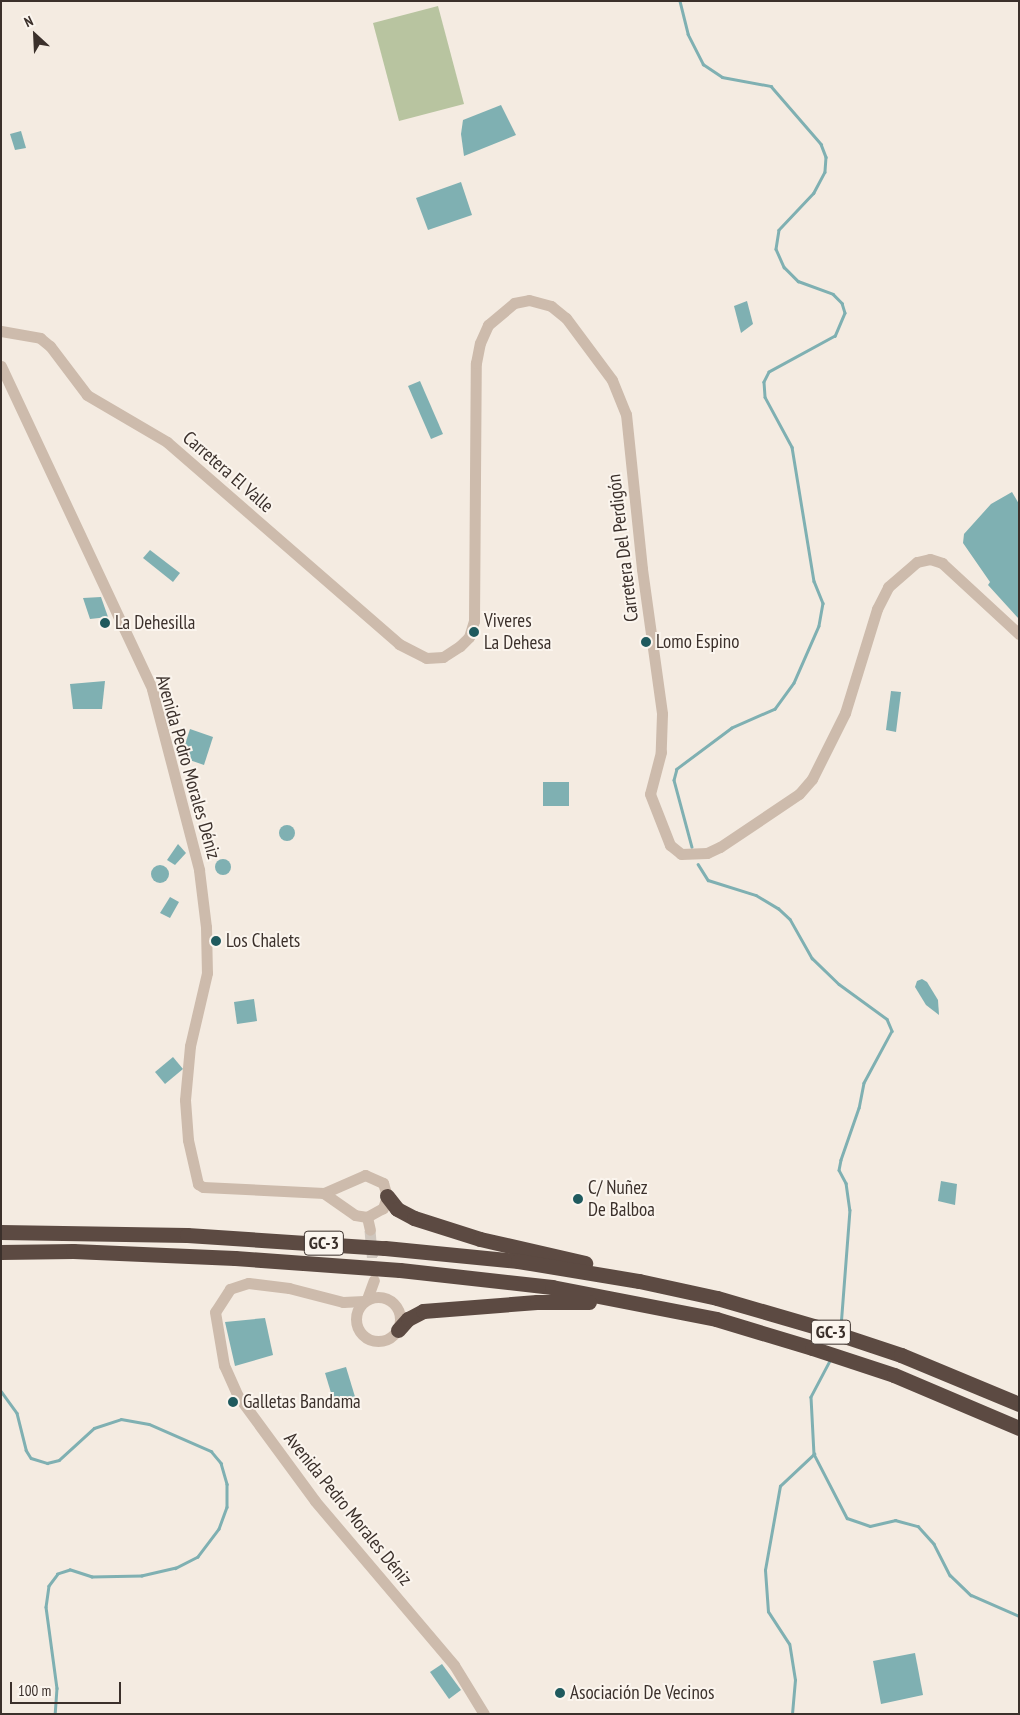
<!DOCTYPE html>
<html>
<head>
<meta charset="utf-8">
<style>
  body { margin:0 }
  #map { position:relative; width:1020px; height:1715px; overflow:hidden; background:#f4ebe1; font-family:"PT Sans Narrow",sans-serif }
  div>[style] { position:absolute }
  .green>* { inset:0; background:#b8c4a0 }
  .water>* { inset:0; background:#7fb0b2 }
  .round { border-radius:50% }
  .stream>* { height:2.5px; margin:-1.25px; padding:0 1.25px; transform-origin:1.25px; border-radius:1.25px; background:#7fb0b2 }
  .minor-tunnel>* { height:11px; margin-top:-5.5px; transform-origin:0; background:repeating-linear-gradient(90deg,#cfc6bd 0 11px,transparent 0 16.5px) }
  .minor>* { height:11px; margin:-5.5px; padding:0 5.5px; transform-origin:5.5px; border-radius:5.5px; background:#cdbbac }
  .minor>.ring { margin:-5.5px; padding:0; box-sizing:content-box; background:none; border:11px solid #cdbbac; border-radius:50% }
  .highway>* { height:15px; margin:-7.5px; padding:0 7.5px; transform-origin:7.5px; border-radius:7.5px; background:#5c4a42 }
  .dots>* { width:14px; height:14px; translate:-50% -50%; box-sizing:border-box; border:2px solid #fbf5ee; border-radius:50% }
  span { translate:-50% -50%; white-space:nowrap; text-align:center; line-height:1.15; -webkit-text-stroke:4px #fbf5ee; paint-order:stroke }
  .shield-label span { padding:1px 4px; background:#fbf5ee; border:1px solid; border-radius:4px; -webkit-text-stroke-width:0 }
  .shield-label { font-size:18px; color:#3b302b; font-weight:700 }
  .street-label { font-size:19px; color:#3b302b }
  .poi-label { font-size:19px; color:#3b302b }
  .left { translate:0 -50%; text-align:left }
  .frame { position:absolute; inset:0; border:2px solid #3b302b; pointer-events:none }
  .north { position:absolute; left:10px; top:10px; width:50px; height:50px; -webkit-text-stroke:4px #fbf5ee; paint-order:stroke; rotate:335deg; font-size:14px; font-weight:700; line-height:20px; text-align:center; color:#3b302b }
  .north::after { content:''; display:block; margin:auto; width:18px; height:22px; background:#3b302b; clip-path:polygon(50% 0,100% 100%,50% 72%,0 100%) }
  .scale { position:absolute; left:10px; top:1682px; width:111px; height:22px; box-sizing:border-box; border:2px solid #3b302b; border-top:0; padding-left:6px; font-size:15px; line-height:18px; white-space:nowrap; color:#3b302b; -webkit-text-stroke:4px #fbf5ee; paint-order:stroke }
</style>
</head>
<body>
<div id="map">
  <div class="green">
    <div style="clip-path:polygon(438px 6px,464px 104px,399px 121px,373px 23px)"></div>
  </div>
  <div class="water">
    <div style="clip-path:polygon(501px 105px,516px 135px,464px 156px,461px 134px,463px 120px)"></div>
    <div style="clip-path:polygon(21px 131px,26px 148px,15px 150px,10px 134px)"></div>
    <div style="clip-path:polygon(461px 182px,472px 215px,428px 230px,416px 198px)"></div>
    <div style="clip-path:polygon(747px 301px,753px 324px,741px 333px,734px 306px)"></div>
    <div style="clip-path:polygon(420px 381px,443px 434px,431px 439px,408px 386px)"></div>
    <div style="clip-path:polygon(1012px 492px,1019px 504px,1019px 619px,988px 585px,990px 582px,963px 543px,964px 534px,991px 504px)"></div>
    <div style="clip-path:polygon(150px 550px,180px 573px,173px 582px,143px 558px)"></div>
    <div style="clip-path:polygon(101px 597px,108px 617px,90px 619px,83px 598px)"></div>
    <div style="clip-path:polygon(105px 681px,102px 709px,73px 709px,70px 684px)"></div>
    <div style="clip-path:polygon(891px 691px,901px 692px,896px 732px,886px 730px)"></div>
    <div style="clip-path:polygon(190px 729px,213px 737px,204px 765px,181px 757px)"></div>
    <div style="clip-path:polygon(543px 782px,569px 782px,569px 806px,543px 806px)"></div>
    <div class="round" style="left:279px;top:825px;width:16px;height:16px"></div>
    <div style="clip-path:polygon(178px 844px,186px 853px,175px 865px,167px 860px)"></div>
    <div class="round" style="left:215px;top:859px;width:16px;height:16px"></div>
    <div class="round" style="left:151px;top:865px;width:18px;height:18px"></div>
    <div style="clip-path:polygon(170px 897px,179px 902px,170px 918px,160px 913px)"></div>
    <div style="clip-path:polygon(922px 979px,927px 982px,938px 1000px,939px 1015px,926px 1005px,915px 987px,917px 981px)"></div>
    <div style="clip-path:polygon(254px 999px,257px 1021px,237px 1024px,234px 1002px)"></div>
    <div style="clip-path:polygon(173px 1057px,183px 1069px,165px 1084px,155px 1072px)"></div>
    <div style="clip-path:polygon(941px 1181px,957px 1184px,955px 1205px,938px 1201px)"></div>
    <div style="clip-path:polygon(265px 1318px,273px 1355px,235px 1366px,225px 1322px)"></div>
    <div style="clip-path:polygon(346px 1367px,356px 1400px,335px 1406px,325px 1373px)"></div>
    <div style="clip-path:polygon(915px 1653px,923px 1695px,881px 1704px,873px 1661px)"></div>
    <div style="clip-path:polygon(442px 1664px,461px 1690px,449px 1699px,430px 1672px)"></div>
  </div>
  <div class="stream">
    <div style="left:680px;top:1px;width:34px;rotate:76deg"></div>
    <div style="left:688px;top:34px;width:34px;rotate:63deg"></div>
    <div style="left:703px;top:64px;width:23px;rotate:34deg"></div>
    <div style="left:722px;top:77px;width:50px;rotate:10.4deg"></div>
    <div style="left:771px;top:86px;width:77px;rotate:49.2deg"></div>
    <div style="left:821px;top:144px;width:14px;rotate:69deg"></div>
    <div style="left:826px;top:157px;width:15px;rotate:94deg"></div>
    <div style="left:825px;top:172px;width:24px;rotate:118deg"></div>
    <div style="left:814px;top:193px;width:51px;rotate:133.4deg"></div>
    <div style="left:779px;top:230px;width:19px;rotate:99deg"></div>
    <div style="left:776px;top:249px;width:20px;rotate:66deg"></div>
    <div style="left:784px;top:267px;width:20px;rotate:45deg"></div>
    <div style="left:798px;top:281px;width:37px;rotate:20deg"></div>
    <div style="left:833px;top:294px;width:13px;rotate:45deg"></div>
    <div style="left:842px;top:303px;width:10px;rotate:73deg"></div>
    <div style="left:845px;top:313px;width:25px;rotate:113deg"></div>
    <div style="left:835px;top:336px;width:75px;rotate:151.4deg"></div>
    <div style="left:769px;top:372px;width:11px;rotate:117deg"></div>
    <div style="left:764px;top:382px;width:15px;rotate:86deg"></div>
    <div style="left:765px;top:397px;width:57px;rotate:61.6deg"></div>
    <div style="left:792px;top:447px;width:136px;rotate:80.7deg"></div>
    <div style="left:814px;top:581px;width:24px;rotate:68deg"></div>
    <div style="left:823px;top:603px;width:23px;rotate:100deg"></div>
    <div style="left:819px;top:626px;width:62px;rotate:113.7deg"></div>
    <div style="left:794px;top:683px;width:32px;rotate:126deg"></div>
    <div style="left:775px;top:709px;width:47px;rotate:156.2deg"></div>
    <div style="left:732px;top:728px;width:69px;rotate:143.3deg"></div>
    <div style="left:677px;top:769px;width:11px;rotate:105deg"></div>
    <div style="left:674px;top:780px;width:69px;rotate:75deg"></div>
    <div style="left:698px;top:864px;width:19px;rotate:58deg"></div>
    <div style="left:708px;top:880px;width:50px;rotate:17.4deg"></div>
    <div style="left:756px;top:895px;width:26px;rotate:31deg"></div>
    <div style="left:778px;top:908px;width:16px;rotate:43deg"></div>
    <div style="left:790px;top:919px;width:45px;rotate:60.6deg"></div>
    <div style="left:812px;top:958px;width:37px;rotate:44deg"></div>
    <div style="left:839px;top:984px;width:59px;rotate:36.1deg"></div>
    <div style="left:887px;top:1019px;width:13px;rotate:67deg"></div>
    <div style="left:892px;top:1031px;width:59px;rotate:118.3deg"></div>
    <div style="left:864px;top:1083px;width:25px;rotate:101deg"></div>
    <div style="left:859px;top:1108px;width:55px;rotate:109.1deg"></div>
    <div style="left:841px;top:1160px;width:10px;rotate:101deg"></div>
    <div style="left:839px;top:1170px;width:15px;rotate:62deg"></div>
    <div style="left:846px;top:1183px;width:27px;rotate:82deg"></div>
    <div style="left:850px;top:1210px;width:118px;rotate:94.4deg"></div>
    <div style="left:831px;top:1359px;width:43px;rotate:117.8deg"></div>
    <div style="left:811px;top:1397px;width:57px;rotate:87deg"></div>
    <div style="left:814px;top:1454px;width:72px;rotate:62.7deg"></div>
    <div style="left:847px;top:1518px;width:24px;rotate:19deg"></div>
    <div style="left:870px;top:1526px;width:26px;rotate:-13deg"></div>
    <div style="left:895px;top:1520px;width:24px;rotate:15deg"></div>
    <div style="left:918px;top:1526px;width:24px;rotate:48deg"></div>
    <div style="left:934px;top:1544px;width:35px;rotate:63deg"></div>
    <div style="left:950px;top:1575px;width:29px;rotate:44deg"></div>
    <div style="left:971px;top:1595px;width:52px;rotate:23.6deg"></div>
    <div style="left:1px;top:1391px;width:27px;rotate:54deg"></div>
    <div style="left:17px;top:1413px;width:38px;rotate:76deg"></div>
    <div style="left:26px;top:1450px;width:9px;rotate:58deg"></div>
    <div style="left:31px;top:1458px;width:17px;rotate:17deg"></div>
    <div style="left:47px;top:1463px;width:12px;rotate:-14deg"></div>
    <div style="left:59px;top:1460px;width:47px;rotate:-42.4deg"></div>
    <div style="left:94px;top:1428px;width:28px;rotate:-18deg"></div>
    <div style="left:121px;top:1419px;width:28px;rotate:10deg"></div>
    <div style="left:149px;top:1424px;width:68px;rotate:23.5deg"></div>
    <div style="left:211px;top:1451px;width:16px;rotate:50deg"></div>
    <div style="left:221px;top:1463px;width:22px;rotate:74deg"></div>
    <div style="left:227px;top:1484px;width:23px;rotate:90deg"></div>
    <div style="left:227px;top:1507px;width:23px;rotate:110deg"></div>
    <div style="left:219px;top:1529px;width:35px;rotate:127deg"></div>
    <div style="left:198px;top:1557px;width:25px;rotate:153deg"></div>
    <div style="left:176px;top:1568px;width:35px;rotate:167deg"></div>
    <div style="left:142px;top:1576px;width:50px;rotate:178.9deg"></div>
    <div style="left:92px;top:1577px;width:23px;rotate:-162deg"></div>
    <div style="left:70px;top:1570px;width:13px;rotate:162deg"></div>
    <div style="left:58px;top:1574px;width:15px;rotate:127deg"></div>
    <div style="left:49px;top:1586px;width:21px;rotate:98deg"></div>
    <div style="left:46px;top:1607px;width:82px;rotate:82.3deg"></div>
    <div style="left:57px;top:1688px;width:26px;rotate:94deg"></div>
    <div style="left:792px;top:1714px;width:34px;rotate:-85deg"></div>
    <div style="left:795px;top:1680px;width:36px;rotate:-99deg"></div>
    <div style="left:789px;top:1644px;width:38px;rotate:-123deg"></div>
    <div style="left:768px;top:1612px;width:42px;rotate:-94.1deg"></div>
    <div style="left:765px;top:1570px;width:85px;rotate:-79.9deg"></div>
    <div style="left:780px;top:1486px;width:47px;rotate:-43.3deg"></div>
  </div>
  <div class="minor-tunnel">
    <div style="left:370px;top:1230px;width:45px;rotate:84.9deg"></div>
  </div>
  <div class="minor">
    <div style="left:1px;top:331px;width:40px;rotate:10deg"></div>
    <div style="left:40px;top:338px;width:13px;rotate:39deg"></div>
    <div style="left:50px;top:346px;width:61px;rotate:52.9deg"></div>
    <div style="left:87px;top:395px;width:93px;rotate:30.4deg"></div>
    <div style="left:167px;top:442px;width:308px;rotate:41deg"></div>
    <div style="left:399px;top:644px;width:30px;rotate:27deg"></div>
    <div style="left:426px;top:658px;width:17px;rotate:-3deg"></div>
    <div style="left:443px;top:657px;width:20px;rotate:-33deg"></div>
    <div style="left:460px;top:646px;width:13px;rotate:-45deg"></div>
    <div style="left:469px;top:637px;width:17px;rotate:-73deg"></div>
    <div style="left:474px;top:621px;width:258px;rotate:-89.6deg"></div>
    <div style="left:476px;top:363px;width:20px;rotate:-79deg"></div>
    <div style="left:480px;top:343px;width:20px;rotate:-66deg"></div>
    <div style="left:488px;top:325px;width:34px;rotate:-40deg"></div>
    <div style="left:514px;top:303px;width:15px;rotate:-11deg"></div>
    <div style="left:529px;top:300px;width:23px;rotate:15deg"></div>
    <div style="left:551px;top:306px;width:19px;rotate:39deg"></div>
    <div style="left:566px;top:318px;width:77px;rotate:53.4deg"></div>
    <div style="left:612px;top:380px;width:37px;rotate:68deg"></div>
    <div style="left:626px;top:414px;width:156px;rotate:84.1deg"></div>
    <div style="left:642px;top:569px;width:146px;rotate:82.1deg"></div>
    <div style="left:662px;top:714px;width:38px;rotate:92deg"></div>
    <div style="left:661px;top:752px;width:43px;rotate:104.7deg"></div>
    <div style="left:650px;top:794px;width:55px;rotate:68.6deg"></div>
    <div style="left:670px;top:845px;width:14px;rotate:39deg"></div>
    <div style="left:681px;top:854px;width:26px;rotate:-2deg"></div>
    <div style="left:707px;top:853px;width:14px;rotate:-25deg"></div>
    <div style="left:720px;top:847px;width:95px;rotate:-33.9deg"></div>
    <div style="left:799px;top:794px;width:20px;rotate:-49deg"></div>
    <div style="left:812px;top:779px;width:74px;rotate:-63.4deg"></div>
    <div style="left:845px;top:713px;width:109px;rotate:-72.9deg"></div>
    <div style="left:877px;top:609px;width:25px;rotate:-63deg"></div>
    <div style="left:888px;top:587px;width:38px;rotate:-41deg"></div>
    <div style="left:917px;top:562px;width:13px;rotate:-13deg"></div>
    <div style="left:930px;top:559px;width:13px;rotate:18deg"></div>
    <div style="left:942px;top:563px;width:105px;rotate:42.7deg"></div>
    <div style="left:1px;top:366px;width:357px;rotate:64.9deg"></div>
    <div style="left:152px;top:689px;width:187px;rotate:75.4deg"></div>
    <div style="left:199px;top:870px;width:57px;rotate:83deg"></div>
    <div style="left:206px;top:927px;width:46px;rotate:88.8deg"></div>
    <div style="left:207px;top:973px;width:75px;rotate:103.1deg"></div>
    <div style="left:190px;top:1046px;width:54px;rotate:95.3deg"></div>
    <div style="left:185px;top:1100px;width:40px;rotate:85.7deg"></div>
    <div style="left:188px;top:1140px;width:45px;rotate:77.2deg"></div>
    <div style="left:198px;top:1184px;width:6px;rotate:31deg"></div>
    <div style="left:203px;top:1187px;width:121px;rotate:2.8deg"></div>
    <div style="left:324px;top:1193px;width:45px;rotate:-23.7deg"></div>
    <div style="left:365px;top:1175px;width:20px;rotate:24deg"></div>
    <div style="left:383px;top:1183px;width:14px;rotate:73deg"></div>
    <div style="left:387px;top:1196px;width:13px;rotate:108deg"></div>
    <div style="left:383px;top:1208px;width:18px;rotate:151deg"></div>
    <div style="left:367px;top:1217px;width:12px;rotate:-171deg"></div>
    <div style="left:355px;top:1215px;width:38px;rotate:-145deg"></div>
    <div style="left:367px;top:1217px;width:13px;rotate:77deg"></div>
    <div class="ring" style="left:356px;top:1297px;width:33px;height:33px"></div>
    <div style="left:367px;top:1299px;width:20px;rotate:-70deg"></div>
    <div style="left:364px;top:1301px;width:21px;rotate:177deg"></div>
    <div style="left:343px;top:1302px;width:56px;rotate:-165.5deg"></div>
    <div style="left:289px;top:1288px;width:41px;rotate:-173deg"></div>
    <div style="left:248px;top:1283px;width:19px;rotate:162deg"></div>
    <div style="left:230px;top:1289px;width:27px;rotate:123deg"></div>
    <div style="left:215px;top:1312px;width:54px;rotate:80.4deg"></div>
    <div style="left:224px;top:1365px;width:34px;rotate:66deg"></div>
    <div style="left:238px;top:1396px;width:130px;rotate:53.7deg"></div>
    <div style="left:315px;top:1501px;width:215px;rotate:49.7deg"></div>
    <div style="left:454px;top:1665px;width:57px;rotate:58.5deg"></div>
  </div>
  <div class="highway">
    <div style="left:387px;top:1196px;width:16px;rotate:52deg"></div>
    <div style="left:397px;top:1209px;width:19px;rotate:28deg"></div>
    <div style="left:414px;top:1218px;width:69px;rotate:17.7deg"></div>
    <div style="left:480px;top:1239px;width:108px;rotate:12.9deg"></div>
    <div style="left:1px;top:1232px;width:186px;rotate:0.9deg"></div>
    <div style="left:187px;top:1235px;width:198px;rotate:3.8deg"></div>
    <div style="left:385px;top:1248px;width:134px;rotate:5.6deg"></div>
    <div style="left:518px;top:1261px;width:123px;rotate:9.4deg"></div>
    <div style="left:639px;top:1281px;width:80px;rotate:12.3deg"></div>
    <div style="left:717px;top:1298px;width:104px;rotate:16.2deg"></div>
    <div style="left:817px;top:1327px;width:89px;rotate:18.4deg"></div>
    <div style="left:901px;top:1355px;width:128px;rotate:22.6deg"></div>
    <div style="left:1px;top:1252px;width:72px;rotate:-0.8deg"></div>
    <div style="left:73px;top:1251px;width:162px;rotate:2.5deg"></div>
    <div style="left:235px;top:1258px;width:165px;rotate:4.2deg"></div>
    <div style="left:400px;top:1270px;width:153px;rotate:6.4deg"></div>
    <div style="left:552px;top:1287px;width:167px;rotate:11deg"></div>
    <div style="left:716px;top:1319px;width:100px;rotate:16.8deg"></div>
    <div style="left:812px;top:1348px;width:86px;rotate:18.2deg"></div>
    <div style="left:894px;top:1375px;width:136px;rotate:23deg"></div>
    <div style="left:398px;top:1330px;width:15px;rotate:-48deg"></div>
    <div style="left:408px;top:1319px;width:17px;rotate:-28deg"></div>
    <div style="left:423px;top:1311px;width:114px;rotate:-4.5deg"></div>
    <div style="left:537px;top:1302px;width:52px"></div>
  </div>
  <div class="dots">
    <div style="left:105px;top:623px;background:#1f5a5e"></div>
    <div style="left:474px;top:632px;background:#1f5a5e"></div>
    <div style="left:646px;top:642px;background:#1f5a5e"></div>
    <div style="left:216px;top:941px;background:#1f5a5e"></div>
    <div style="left:578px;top:1199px;background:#1f5a5e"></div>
    <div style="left:233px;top:1402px;background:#1f5a5e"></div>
    <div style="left:560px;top:1693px;background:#1f5a5e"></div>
  </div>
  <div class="shield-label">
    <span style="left:324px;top:1243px">GC-3</span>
    <span style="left:831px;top:1332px">GC-3</span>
  </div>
  <div class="street-label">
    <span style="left:228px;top:472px;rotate:41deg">Carretera El Valle</span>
    <span style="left:623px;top:548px;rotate:-97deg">Carretera Del Perdigón</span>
    <span style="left:188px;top:767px;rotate:74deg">Avenida Pedro Morales Déniz</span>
    <span style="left:348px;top:1509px;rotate:51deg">Avenida Pedro Morales Déniz</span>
  </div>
  <div class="poi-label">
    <span class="left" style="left:484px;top:632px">Viveres<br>La Dehesa</span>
    <span class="left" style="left:115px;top:623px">La Dehesilla</span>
    <span class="left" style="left:656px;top:642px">Lomo Espino</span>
    <span class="left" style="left:226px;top:941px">Los Chalets</span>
    <span class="left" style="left:588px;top:1199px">C/ Nuñez<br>De Balboa</span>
    <span class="left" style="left:243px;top:1402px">Galletas Bandama</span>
    <span class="left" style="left:570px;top:1693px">Asociación De Vecinos</span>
  </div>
  <div class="frame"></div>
  <div class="north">N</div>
  <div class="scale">100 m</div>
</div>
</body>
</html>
